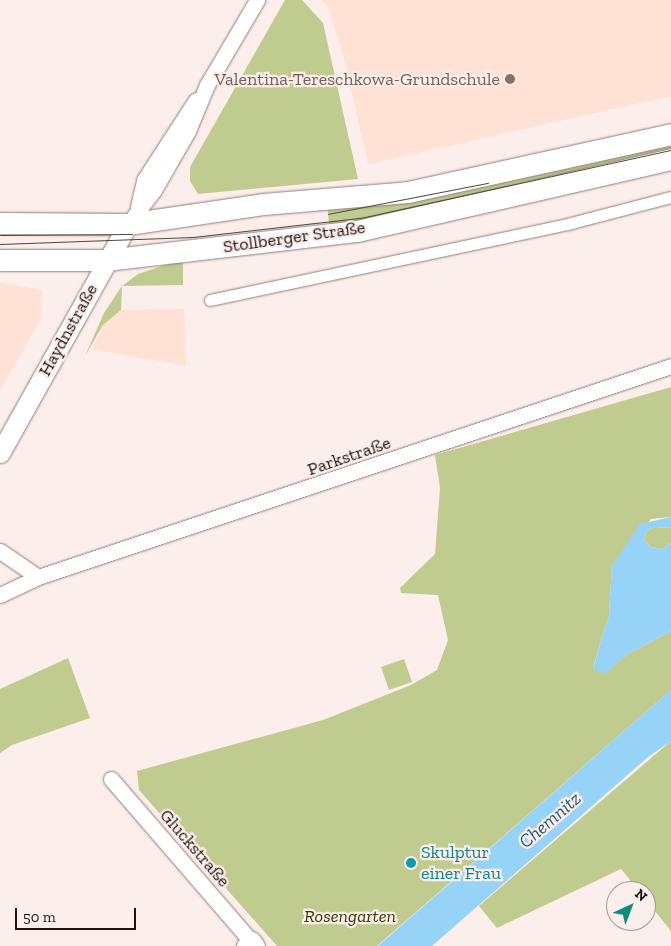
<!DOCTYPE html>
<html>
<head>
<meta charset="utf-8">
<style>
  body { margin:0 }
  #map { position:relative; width:671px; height:946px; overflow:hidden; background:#fceeea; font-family:"Zilla Slab",serif }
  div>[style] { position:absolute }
  .built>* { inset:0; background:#ffe1d6 }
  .green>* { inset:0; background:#c0cb8f }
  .water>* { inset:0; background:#96d3f6 }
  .roads { filter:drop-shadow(0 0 1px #907d76) drop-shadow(0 0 1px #907d76) }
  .pedestrian>* { height:11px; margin:-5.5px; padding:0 5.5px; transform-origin:5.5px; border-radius:5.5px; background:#fff }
  .minor>* { height:15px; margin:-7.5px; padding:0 7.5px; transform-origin:7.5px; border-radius:7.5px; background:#fff }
  .tertiary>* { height:19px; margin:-9.5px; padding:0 9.5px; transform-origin:9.5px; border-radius:9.5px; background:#fff }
  .secondary>* { height:21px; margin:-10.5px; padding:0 10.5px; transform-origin:10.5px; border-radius:10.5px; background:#fff }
  .tram>* { height:1px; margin:-0.5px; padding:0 0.5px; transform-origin:0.5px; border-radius:0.5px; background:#4f4743 }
  .dots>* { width:14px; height:14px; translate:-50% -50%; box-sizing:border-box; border:2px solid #fceeea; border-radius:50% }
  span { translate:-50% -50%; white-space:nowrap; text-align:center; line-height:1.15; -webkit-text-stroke:4.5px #fceeea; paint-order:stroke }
  .education-label { font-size:18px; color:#785e54 }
  .right { translate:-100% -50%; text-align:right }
  .street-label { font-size:18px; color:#1b1411 }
  .culture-label { font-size:18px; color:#0d838f }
  .left { translate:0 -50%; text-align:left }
  .park-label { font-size:18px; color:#333900; font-style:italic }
  .water-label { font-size:19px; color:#1d5977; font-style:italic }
  .north { position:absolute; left:606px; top:881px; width:50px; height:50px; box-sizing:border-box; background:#fceeea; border:1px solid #a29793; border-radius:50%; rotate:43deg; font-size:14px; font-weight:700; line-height:20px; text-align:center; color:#1b1411 }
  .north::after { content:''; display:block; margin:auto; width:18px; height:22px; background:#0a8f76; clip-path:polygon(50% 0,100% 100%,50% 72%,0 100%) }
  .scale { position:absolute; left:15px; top:908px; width:121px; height:22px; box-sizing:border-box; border:2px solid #1b1411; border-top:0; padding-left:6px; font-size:15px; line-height:18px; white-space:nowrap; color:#1b1411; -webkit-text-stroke:4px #fceeea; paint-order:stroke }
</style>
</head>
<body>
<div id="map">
  <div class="built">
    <div style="clip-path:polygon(321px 0,671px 0,671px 96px,368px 164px,345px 62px,328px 6px)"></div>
    <div style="clip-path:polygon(0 283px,42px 290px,41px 318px,0 391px)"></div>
    <div style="clip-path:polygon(184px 309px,186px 366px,92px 349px,103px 325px,121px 310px)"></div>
  </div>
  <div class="green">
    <div style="clip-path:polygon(285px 0,302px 0,323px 23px,358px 179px,198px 194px,190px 181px,190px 167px)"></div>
    <div style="clip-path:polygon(671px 139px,671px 155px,330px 231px,327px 205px)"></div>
    <div style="clip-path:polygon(183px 259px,183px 285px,122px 286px,121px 310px,103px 325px,85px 356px,104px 313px,122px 286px,138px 274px)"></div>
    <div style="clip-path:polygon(671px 387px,671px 517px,651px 519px,612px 566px,609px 615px,593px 667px,605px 673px,625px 656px,671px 631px,671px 690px,377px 946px,277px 946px,139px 790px,137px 771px,323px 720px,411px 685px,437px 670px,448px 640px,438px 595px,401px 593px,400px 588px,435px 554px,440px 488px,435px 455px)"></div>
    <div style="clip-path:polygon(654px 527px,671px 528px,671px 543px,662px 549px,651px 547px,644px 540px,646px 532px)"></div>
    <div style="clip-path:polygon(68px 658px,90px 718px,12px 745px,0 753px,0 689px)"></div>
    <div style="clip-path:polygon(404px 659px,412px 682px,389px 690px,381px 667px)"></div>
    <div style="clip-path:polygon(671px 741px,671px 931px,646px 900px,646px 891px,639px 891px,621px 869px,497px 928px,479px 906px)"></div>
  </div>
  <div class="water">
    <div style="clip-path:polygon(671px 517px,671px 528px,654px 527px,646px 532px,644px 540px,651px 547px,662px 549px,671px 543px,671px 631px,625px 656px,605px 674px,593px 668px,609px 615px,612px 566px,640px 524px)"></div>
    <div style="clip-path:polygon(671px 690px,671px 741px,648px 757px,432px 946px,378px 946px)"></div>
  </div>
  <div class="roads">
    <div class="pedestrian">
      <div style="left:210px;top:300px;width:369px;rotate:-12deg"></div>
      <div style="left:571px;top:223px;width:103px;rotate:-14.6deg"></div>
    </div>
    <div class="minor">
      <div style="left:138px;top:207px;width:28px;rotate:-77deg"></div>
      <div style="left:144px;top:180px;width:95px;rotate:-57deg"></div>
      <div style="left:128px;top:224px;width:43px;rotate:-52.6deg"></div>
      <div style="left:154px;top:190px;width:68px;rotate:-60deg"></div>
      <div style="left:188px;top:131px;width:50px;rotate:-67.6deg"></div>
      <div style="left:207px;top:85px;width:99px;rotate:-59.5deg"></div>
      <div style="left:0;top:551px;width:46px;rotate:34.4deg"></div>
      <div style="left:0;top:595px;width:42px;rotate:-25.3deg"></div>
      <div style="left:38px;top:577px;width:667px;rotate:-18.43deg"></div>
      <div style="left:111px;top:779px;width:214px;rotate:49.2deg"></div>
    </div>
    <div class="tertiary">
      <div style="left:0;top:453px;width:262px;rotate:-60.8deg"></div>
      <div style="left:246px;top:946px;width:7px;rotate:-45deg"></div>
      <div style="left:251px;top:941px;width:6px;rotate:51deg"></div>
    </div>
    <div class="secondary">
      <div style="left:0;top:223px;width:128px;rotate:0.4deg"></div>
      <div style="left:128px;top:224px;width:136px;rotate:-8.4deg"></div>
      <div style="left:263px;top:204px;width:145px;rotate:-4.7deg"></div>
      <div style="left:408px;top:192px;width:269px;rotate:-12.4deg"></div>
      <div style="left:0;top:260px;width:106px"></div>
      <div style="left:106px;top:260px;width:253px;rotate:-6.6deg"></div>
      <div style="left:357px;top:231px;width:322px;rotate:-12.9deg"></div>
    </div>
  </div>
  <div class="tram">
    <div style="left:328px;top:214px;width:163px;rotate:-11deg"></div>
    <div style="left:0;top:235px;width:132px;rotate:-0.4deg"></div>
    <div style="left:0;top:244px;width:193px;rotate:-2.1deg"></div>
    <div style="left:193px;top:237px;width:169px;rotate:-6.5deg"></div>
    <div style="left:361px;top:218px;width:317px;rotate:-12.4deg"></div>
  </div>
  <div class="dots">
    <div style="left:510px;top:79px;background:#8d6e63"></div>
    <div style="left:411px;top:863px;background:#0f9aa8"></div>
  </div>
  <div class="education-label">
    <span class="right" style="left:500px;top:79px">Valentina-Tereschkowa-Grundschule</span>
  </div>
  <div class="street-label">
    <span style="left:294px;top:237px;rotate:-8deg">Stollberger Straße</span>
    <span style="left:68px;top:330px;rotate:-61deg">Haydnstraße</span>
    <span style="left:349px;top:456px;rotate:-19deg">Parkstraße</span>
    <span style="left:195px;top:848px;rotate:49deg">Gluckstraße</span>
  </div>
  <div class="culture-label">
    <span class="left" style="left:421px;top:863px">Skulptur<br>einer Frau</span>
  </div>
  <div class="park-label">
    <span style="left:350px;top:916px">Rosengarten</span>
  </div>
  <div class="water-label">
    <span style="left:550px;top:820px;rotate:-41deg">Chemnitz</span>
  </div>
  <div class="north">N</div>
  <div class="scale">50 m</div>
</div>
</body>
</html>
